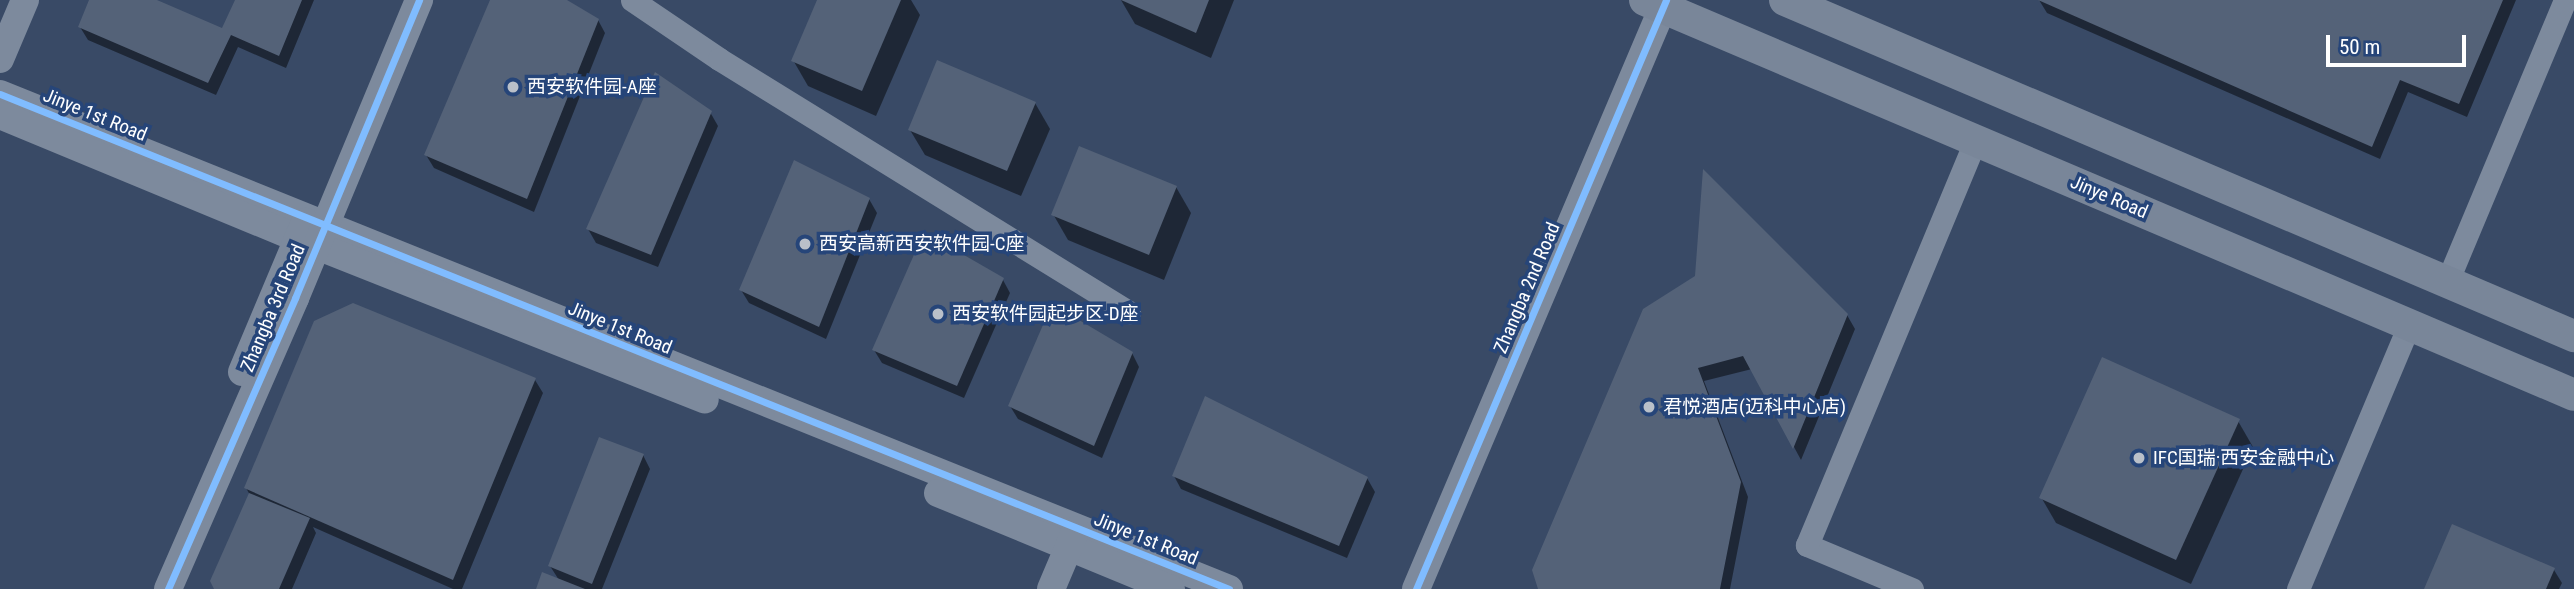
<!DOCTYPE html>
<html>
<head>
<meta charset="utf-8">
<style>
  body { margin:0 }
  #map { position:relative; width:2574px; height:589px; overflow:hidden; background:#394a66; font-family:"Roboto Condensed","Noto Sans SC",sans-serif }
  div>[style] { position:absolute }
  .shadow>* { inset:0; background:#0007 }
  .building>* { inset:0; background:#546278 }
  .minor>* { height:23px; margin:-11.5px; padding:0 11.5px; transform-origin:11.5px; border-radius:11.5px; background:#7d8a9d }
  .tertiary>* { height:28px; margin:-14px; padding:0 14px; transform-origin:14px; border-radius:14px; background:#7d8a9d }
  .secondary>* { height:32px; margin:-16px; padding:0 16px; transform-origin:16px; border-radius:16px; background:#798699 }
  .cycleway>* { height:7px; margin:-3.5px; padding:0 3.5px; transform-origin:3.5px; border-radius:3.5px; background:#80bcff }
  .dots>* { width:19px; height:19px; translate:-50% -50%; box-sizing:border-box; border:4px solid #264579; border-radius:50% }
  span { translate:-50% -50%; white-space:nowrap; text-align:center; line-height:1.15; -webkit-text-stroke:7px #264579; paint-order:stroke }
  .poi-label { font-size:19px; color:#fff }
  .left { translate:0 -50%; text-align:left }
  .street-label { font-size:19px; color:#fff }
  .scale { position:absolute; left:2326px; top:35px; width:140px; height:32px; box-sizing:border-box; border:4px solid #fff; border-top:0; padding-left:9px; font-size:21px; line-height:24px; white-space:nowrap; color:#fff; -webkit-text-stroke:5px #264579; paint-order:stroke }
</style>
</head>
<body>
<div id="map">
  <div class="shadow">
    <div style="clip-path:polygon(91px 0,152px 0,223px 30px,237px 0,314px 0,286px 68px,238px 47px,216px 95px,88px 40px,80px 27px)"></div>
    <div style="clip-path:polygon(492px 0,563px 0,598px 20px,605px 33px,534px 212px,434px 168px,426px 155px)"></div>
    <div style="clip-path:polygon(819px 0,911px 0,920px 15px,876px 116px,808px 86px,793px 60px)"></div>
    <div style="clip-path:polygon(1121px 0,1234px 0,1211px 58px,1135px 24px)"></div>
    <div style="clip-path:polygon(2039px 0,2516px 0,2467px 117px,2408px 92px,2380px 159px,2047px 13px)"></div>
    <div style="clip-path:polygon(1035px 103px,1050px 129px,1021px 196px,925px 155px,910px 130px)"></div>
    <div style="clip-path:polygon(710px 112px,718px 126px,658px 267px,596px 243px,588px 229px)"></div>
    <div style="clip-path:polygon(1176px 187px,1191px 213px,1164px 280px,1068px 240px,1053px 214px)"></div>
    <div style="clip-path:polygon(869px 199px,877px 213px,826px 339px,749px 303px,741px 290px)"></div>
    <div style="clip-path:polygon(1003px 280px,1010px 293px,964px 398px,882px 363px,874px 350px)"></div>
    <div style="clip-path:polygon(1644px 310px,1847px 315px,1855px 329px,1801px 460px,1752px 369px,1704px 381px,1748px 497px,1730px 589px,1540px 589px)"></div>
    <div style="clip-path:polygon(1132px 353px,1139px 367px,1102px 458px,1018px 419px,1010px 406px)"></div>
    <div style="clip-path:polygon(535px 380px,543px 393px,462px 589px,453px 589px,313px 527px,316px 533px,292px 589px,216px 589px,250px 495px,246px 488px)"></div>
    <div style="clip-path:polygon(2238px 421px,2253px 447px,2191px 584px,2056px 523px,2041px 497px)"></div>
    <div style="clip-path:polygon(643px 455px,650px 469px,602px 589px,537px 589px,559px 580px,550px 566px)"></div>
    <div style="clip-path:polygon(1174px 476px,1367px 478px,1375px 492px,1347px 558px,1181px 489px)"></div>
    <div style="clip-path:polygon(2554px 570px,2562px 583px,2559px 589px,2426px 589px)"></div>
  </div>
  <div class="building">
    <div style="clip-path:polygon(89px 0,157px 0,222px 28px,235px 0,302px 0,279px 56px,231px 35px,208px 83px,78px 27px)"></div>
    <div style="clip-path:polygon(490px 0,567px 0,599px 19px,527px 199px,424px 155px)"></div>
    <div style="clip-path:polygon(817px 0,901px 0,862px 91px,791px 61px)"></div>
    <div style="clip-path:polygon(1121px 0,1209px 0,1196px 33px)"></div>
    <div style="clip-path:polygon(2038px 0,2503px 0,2459px 104px,2400px 80px,2372px 147px)"></div>
    <div style="clip-path:polygon(937px 60px,1036px 102px,1007px 171px,908px 130px)"></div>
    <div style="clip-path:polygon(655px 72px,712px 111px,651px 255px,586px 229px)"></div>
    <div style="clip-path:polygon(1079px 146px,1177px 186px,1149px 255px,1051px 215px)"></div>
    <div style="clip-path:polygon(794px 160px,870px 198px,819px 327px,739px 290px)"></div>
    <div style="clip-path:polygon(1703px 169px,1848px 314px,1793px 449px,1743px 356px,1698px 368px,1741px 482px,1720px 589px,1538px 589px,1532px 570px,1643px 309px,1695px 276px)"></div>
    <div style="clip-path:polygon(924px 232px,1004px 278px,957px 386px,872px 350px)"></div>
    <div style="clip-path:polygon(353px 303px,536px 378px,453px 580px,244px 488px,314px 321px)"></div>
    <div style="clip-path:polygon(1052px 304px,1133px 352px,1094px 446px,1008px 406px)"></div>
    <div style="clip-path:polygon(2102px 357px,2240px 419px,2176px 560px,2039px 498px)"></div>
    <div style="clip-path:polygon(1205px 396px,1368px 477px,1339px 546px,1172px 476px)"></div>
    <div style="clip-path:polygon(599px 437px,644px 454px,592px 584px,548px 566px)"></div>
    <div style="clip-path:polygon(249px 493px,310px 518px,279px 589px,214px 589px,210px 581px)"></div>
    <div style="clip-path:polygon(2452px 524px,2555px 568px,2546px 589px,2424px 589px)"></div>
    <div style="clip-path:polygon(542px 572px,585px 589px,536px 589px)"></div>
  </div>
  <div class="minor">
    <div style="left:632px;top:0;width:105px;rotate:34.1deg"></div>
    <div style="left:719px;top:59px;width:482px;rotate:31.7deg"></div>
    <div style="left:2447px;top:282px;width:306px;rotate:-67.3deg"></div>
    <div style="left:1912px;top:589px;width:114px;rotate:-157.3deg"></div>
    <div style="left:1807px;top:545px;width:438px;rotate:-67.4deg"></div>
    <div style="left:2298px;top:589px;width:286px;rotate:-67.2deg"></div>
  </div>
  <div class="tertiary">
    <div style="left:0;top:59px;width:64px;rotate:-67deg"></div>
    <div style="left:0;top:94px;width:1325px;rotate:21.94deg"></div>
    <div style="left:0;top:115px;width:343px;rotate:22.5deg"></div>
    <div style="left:317px;top:246px;width:417px;rotate:21.6deg"></div>
    <div style="left:242px;top:372px;width:163px;rotate:-67.2deg"></div>
    <div style="left:938px;top:493px;width:252px;rotate:22.4deg"></div>
    <div style="left:168px;top:589px;width:318px;rotate:-66.4deg"></div>
    <div style="left:295px;top:298px;width:323px;rotate:-67.4deg"></div>
    <div style="left:1051px;top:589px;width:64px;rotate:-67deg"></div>
    <div style="left:1416px;top:589px;width:640px;rotate:-67deg"></div>
  </div>
  <div class="secondary">
    <div style="left:1645px;top:0;width:1009px;rotate:23.03deg"></div>
    <div style="left:1785px;top:0;width:858px;rotate:23.07deg"></div>
  </div>
  <div class="cycleway">
    <div style="left:0;top:94px;width:1325px;rotate:21.94deg"></div>
    <div style="left:168px;top:589px;width:318px;rotate:-66.4deg"></div>
    <div style="left:295px;top:298px;width:323px;rotate:-67.4deg"></div>
    <div style="left:1416px;top:589px;width:640px;rotate:-67deg"></div>
  </div>
  <div class="dots">
    <div style="left:513px;top:87px;background:#bac0c9"></div>
    <div style="left:805px;top:244px;background:#bac0c9"></div>
    <div style="left:938px;top:314px;background:#bac0c9"></div>
    <div style="left:1649px;top:407px;background:#bac0c9"></div>
    <div style="left:2139px;top:458px;background:#bac0c9"></div>
  </div>
  <div class="poi-label">
    <span class="left" style="left:527px;top:87px">西安软件园-A座</span>
    <span class="left" style="left:819px;top:244px">西安高新西安软件园-C座</span>
    <span class="left" style="left:952px;top:314px">西安软件园起步区-D座</span>
    <span class="left" style="left:1663px;top:407px">君悦酒店(迈科中心店)</span>
    <span class="left" style="left:2153px;top:458px">IFC国瑞·西安金融中心</span>
  </div>
  <div class="street-label">
    <span style="left:95px;top:115px;rotate:22deg">Jinye 1st Road</span>
    <span style="left:2109px;top:197px;rotate:23deg">Jinye Road</span>
    <span style="left:1527px;top:288px;rotate:-67deg">Zhangba 2nd Road</span>
    <span style="left:273px;top:308px;rotate:-67deg">Zhangba 3rd Road</span>
    <span style="left:620px;top:328px;rotate:22deg">Jinye 1st Road</span>
    <span style="left:1146px;top:539px;rotate:22deg">Jinye 1st Road</span>
  </div>
  <div class="scale">50 m</div>
</div>
</body>
</html>
